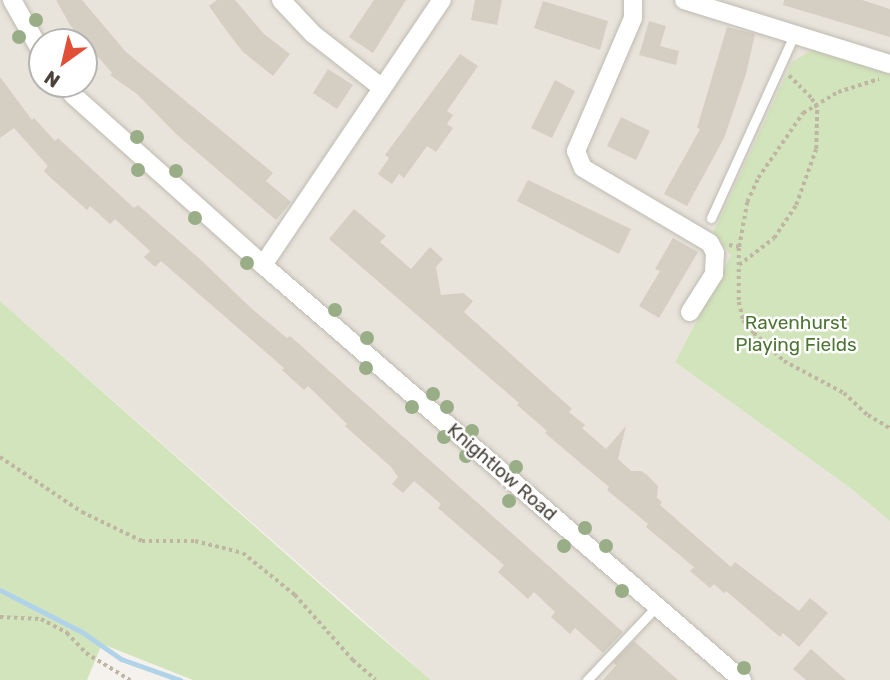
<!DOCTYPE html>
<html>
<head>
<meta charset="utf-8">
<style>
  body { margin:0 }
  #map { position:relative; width:890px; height:680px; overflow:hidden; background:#f5f2ed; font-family:Rubik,sans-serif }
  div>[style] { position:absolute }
  .residential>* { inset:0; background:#e8e4dc }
  .green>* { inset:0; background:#d2e4bb }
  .stream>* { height:5px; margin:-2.5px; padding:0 2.5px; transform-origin:2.5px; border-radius:2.5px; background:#b1d3e9 }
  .building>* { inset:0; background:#d5cec3 }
  .path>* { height:3.5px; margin-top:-1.75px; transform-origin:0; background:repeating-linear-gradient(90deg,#bfb5a3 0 3.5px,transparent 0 7px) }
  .roads { filter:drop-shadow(0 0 2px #bfbab0) drop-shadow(0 0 2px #bfbab0) }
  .service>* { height:9px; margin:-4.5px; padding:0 4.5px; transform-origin:4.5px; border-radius:4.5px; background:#fff }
  .minor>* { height:18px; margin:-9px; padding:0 9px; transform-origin:9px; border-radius:9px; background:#fff }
  .trees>* { width:14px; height:14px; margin:-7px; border-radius:50%; background:#99ad87 }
  span { translate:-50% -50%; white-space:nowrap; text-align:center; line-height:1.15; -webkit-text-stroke:5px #fff; paint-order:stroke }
  .park-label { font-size:19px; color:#4d7534 }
  .street-label { font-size:19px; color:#49433b }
  .north { position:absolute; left:28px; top:28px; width:70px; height:70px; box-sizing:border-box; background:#fff; border:2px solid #b6b4b1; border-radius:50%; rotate:214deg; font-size:19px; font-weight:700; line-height:28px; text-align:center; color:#49433b }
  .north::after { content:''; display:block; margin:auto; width:24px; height:32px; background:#e14f37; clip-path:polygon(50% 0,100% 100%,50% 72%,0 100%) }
</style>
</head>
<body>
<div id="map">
  <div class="residential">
    <div style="clip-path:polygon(evenodd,0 0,890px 0,890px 69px,731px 255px,675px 362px,849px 487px,890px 521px,890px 680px,431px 680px,0 301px,0 0,42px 42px,84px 42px,84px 84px,42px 84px,42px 42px)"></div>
  </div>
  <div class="green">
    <div style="clip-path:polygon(812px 50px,890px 69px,890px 521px,849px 487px,675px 362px,731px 255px,713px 233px,792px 62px)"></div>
    <div style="clip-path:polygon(0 301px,357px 617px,431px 680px,193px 680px,102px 644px,87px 680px,0 680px)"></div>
  </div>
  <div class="stream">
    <div style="left:0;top:590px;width:92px;rotate:27.1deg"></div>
    <div style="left:82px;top:632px;width:47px;rotate:34.7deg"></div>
    <div style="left:121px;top:659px;width:63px;rotate:19.6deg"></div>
  </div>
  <div class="building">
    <div style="clip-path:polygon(56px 0,82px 0,126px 52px,273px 173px,266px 181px,291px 202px,276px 220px,176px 134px,137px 94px,110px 75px,112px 73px,70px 25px)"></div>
    <div style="clip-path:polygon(217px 0,235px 0,264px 34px,290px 54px,273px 76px,243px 52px,226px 30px,209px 6px)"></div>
    <div style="clip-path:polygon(374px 0,406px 0,373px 53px,349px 37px)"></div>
    <div style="clip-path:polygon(475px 0,502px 0,497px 25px,471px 20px)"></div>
    <div style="clip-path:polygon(784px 0,862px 0,890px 9px,890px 37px,783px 5px)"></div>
    <div style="clip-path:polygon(543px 1px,608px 21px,600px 50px,534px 28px)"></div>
    <div style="clip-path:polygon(649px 21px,666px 26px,660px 46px,679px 51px,676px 65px,639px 55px)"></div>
    <div style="clip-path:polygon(727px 27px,755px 34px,746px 74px,724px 138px,687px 206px,664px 194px,700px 129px,697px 128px)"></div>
    <div style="clip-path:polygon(460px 54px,478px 66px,447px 111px,453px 115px,447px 124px,453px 128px,436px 152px,427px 146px,404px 178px,399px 174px,392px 184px,378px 174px,389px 158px,385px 155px)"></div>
    <div style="clip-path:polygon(328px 69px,353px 85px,337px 109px,313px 93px)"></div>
    <div style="clip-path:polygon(0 77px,32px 120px,34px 118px,55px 141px,58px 138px,134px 208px,138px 205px,201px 260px,251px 308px,287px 338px,290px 336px,623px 632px,603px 653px,575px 628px,570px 634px,551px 617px,555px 612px,534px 592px,528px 599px,498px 572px,504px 565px,438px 508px,441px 504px,414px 481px,403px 493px,392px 484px,398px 477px,391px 467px,345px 426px,347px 424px,308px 386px,304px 390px,282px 370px,284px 368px,161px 261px,155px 267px,144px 257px,150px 251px,115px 219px,110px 224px,90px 206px,87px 210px,52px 179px,44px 171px,48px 166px,14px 128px,0 138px)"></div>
    <div style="clip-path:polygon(555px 80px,575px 91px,552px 138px,531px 128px)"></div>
    <div style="clip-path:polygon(621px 117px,650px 131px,636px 160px,607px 146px)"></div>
    <div style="clip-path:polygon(528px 180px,631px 229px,619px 254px,517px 201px)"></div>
    <div style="clip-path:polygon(354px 209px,386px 236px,380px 242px,411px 269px,430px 247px,443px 259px,436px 267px,441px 295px,463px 293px,473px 301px,464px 312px,572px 409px,569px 412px,585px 425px,582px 428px,606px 449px,626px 426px,618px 459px,631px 471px,641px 471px,647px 475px,658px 486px,657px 498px,662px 502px,660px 505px,731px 567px,735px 562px,799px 611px,810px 598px,828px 613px,799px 647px,783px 633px,780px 637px,726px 591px,724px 593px,714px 584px,710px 588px,690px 571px,694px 567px,646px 527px,648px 524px,607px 490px,609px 487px,545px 433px,547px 431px,517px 405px,519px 403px,329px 239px)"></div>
    <div style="clip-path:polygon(673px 238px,698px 252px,659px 318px,639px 306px,660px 271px,655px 269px)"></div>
    <div style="clip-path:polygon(634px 641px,678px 680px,603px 680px,616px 665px,613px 662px)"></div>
    <div style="clip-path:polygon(811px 649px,846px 680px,806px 680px,793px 669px)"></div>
  </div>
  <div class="path">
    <div style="left:729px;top:245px;width:10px;rotate:11deg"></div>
    <div style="left:739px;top:247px;width:46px;rotate:-79.9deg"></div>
    <div style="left:747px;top:202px;width:26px;rotate:-65deg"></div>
    <div style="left:758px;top:178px;width:79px;rotate:-55.3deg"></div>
    <div style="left:803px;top:113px;width:41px;rotate:-31deg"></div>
    <div style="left:838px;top:92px;width:43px;rotate:-17.6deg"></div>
    <div style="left:739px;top:248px;width:54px;rotate:90deg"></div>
    <div style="left:739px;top:302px;width:18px;rotate:77deg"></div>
    <div style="left:743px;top:320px;width:17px;rotate:50deg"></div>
    <div style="left:754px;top:333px;width:41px;rotate:43deg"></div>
    <div style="left:784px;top:361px;width:68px;rotate:28.1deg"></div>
    <div style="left:844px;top:393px;width:33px;rotate:43deg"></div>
    <div style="left:868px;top:415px;width:26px;rotate:31deg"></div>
    <div style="left:739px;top:265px;width:44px;rotate:-37.6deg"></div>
    <div style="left:774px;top:238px;width:40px;rotate:-56deg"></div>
    <div style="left:796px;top:205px;width:59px;rotate:-70.3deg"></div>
    <div style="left:816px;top:149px;width:41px;rotate:-88.6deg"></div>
    <div style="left:817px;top:108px;width:12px;rotate:-121deg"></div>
    <div style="left:811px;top:98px;width:33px;rotate:-135deg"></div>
    <div style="left:0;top:457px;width:99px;rotate:33.9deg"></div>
    <div style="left:82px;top:512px;width:67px;rotate:25.8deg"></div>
    <div style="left:142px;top:541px;width:53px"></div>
    <div style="left:195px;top:541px;width:49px;rotate:14deg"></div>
    <div style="left:243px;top:553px;width:67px;rotate:38.9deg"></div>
    <div style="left:295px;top:595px;width:87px;rotate:48.3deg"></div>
    <div style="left:353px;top:660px;width:30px;rotate:41deg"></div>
    <div style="left:0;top:617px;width:41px;rotate:2.8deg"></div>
    <div style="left:41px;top:619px;width:30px;rotate:28deg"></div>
    <div style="left:67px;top:633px;width:28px;rotate:46deg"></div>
    <div style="left:86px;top:653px;width:52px;rotate:31.5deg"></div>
  </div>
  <div class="roads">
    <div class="service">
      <div style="left:711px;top:218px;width:201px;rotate:-65.6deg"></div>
      <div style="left:587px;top:680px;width:102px;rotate:-46.6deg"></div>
    </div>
    <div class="minor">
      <div style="left:12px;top:0;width:61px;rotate:60.5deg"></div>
      <div style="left:281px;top:0;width:47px;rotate:46.7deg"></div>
      <div style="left:313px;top:34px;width:88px;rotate:38deg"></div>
      <div style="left:633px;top:0;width:18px;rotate:90deg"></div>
      <div style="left:633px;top:18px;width:145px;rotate:113.2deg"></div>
      <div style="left:576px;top:151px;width:18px;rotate:68deg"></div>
      <div style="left:583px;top:168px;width:147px;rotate:30.6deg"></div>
      <div style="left:710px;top:243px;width:11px;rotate:63deg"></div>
      <div style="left:715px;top:253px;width:21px;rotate:93deg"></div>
      <div style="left:714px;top:274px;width:45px;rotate:122.3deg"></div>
      <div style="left:684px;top:0;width:216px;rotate:17.3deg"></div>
      <div style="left:65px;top:84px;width:14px;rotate:54deg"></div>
      <div style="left:73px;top:95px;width:255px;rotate:41.8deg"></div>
      <div style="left:263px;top:265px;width:634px;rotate:40.91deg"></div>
      <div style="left:263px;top:265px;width:320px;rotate:-56deg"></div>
    </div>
  </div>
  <div class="trees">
    <div style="left:36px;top:20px"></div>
    <div style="left:19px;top:37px"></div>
    <div style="left:137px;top:137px"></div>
    <div style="left:138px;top:170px"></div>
    <div style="left:176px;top:171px"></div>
    <div style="left:195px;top:218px"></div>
    <div style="left:247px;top:263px"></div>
    <div style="left:335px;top:310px"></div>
    <div style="left:367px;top:338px"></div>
    <div style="left:366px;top:368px"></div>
    <div style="left:433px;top:394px"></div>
    <div style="left:412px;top:407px"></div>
    <div style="left:447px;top:407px"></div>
    <div style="left:472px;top:431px"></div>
    <div style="left:444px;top:437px"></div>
    <div style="left:466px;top:456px"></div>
    <div style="left:516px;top:467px"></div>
    <div style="left:509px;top:501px"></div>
    <div style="left:585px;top:528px"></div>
    <div style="left:564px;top:546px"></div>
    <div style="left:606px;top:546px"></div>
    <div style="left:622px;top:591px"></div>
    <div style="left:744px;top:668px"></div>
  </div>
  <div class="park-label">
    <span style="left:796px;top:334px">Ravenhurst<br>Playing Fields</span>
  </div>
  <div class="street-label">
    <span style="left:502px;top:472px;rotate:41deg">Knightlow Road</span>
  </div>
  <div class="north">N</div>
</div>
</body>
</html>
